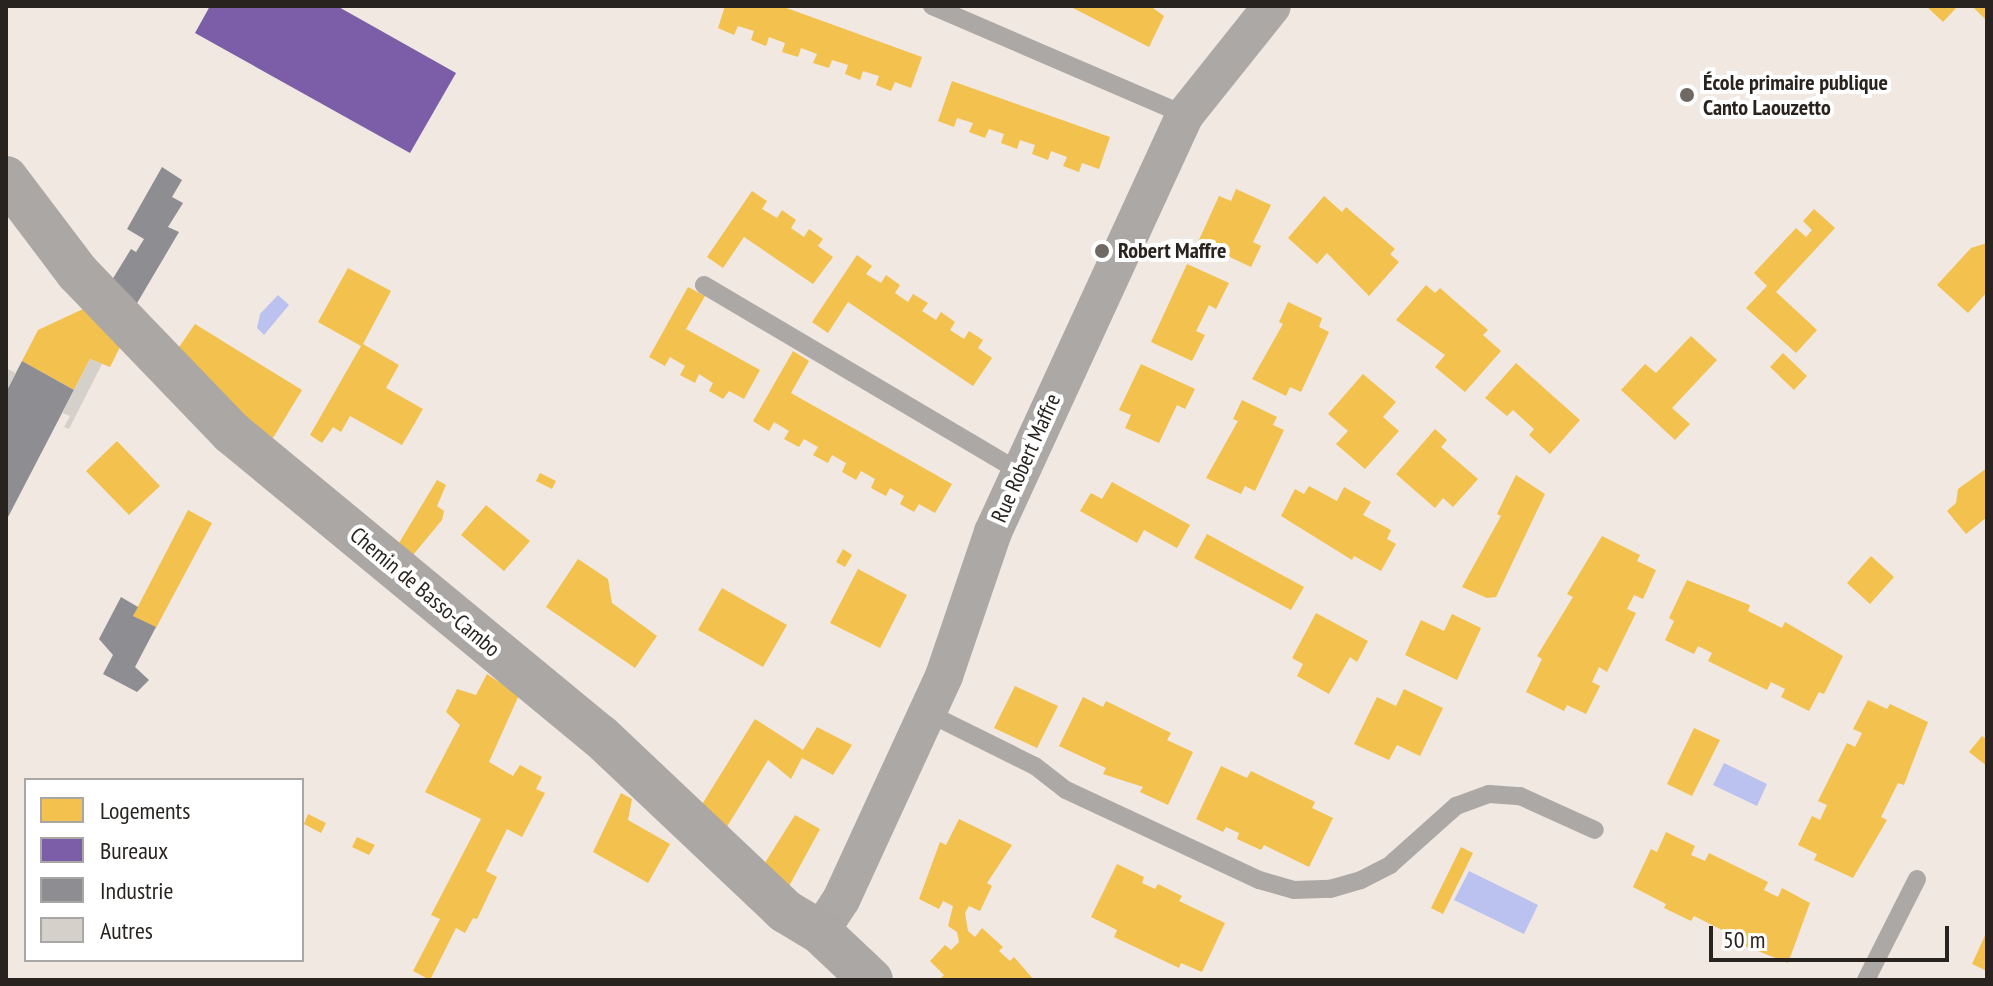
<!DOCTYPE html>
<html>
<head>
<meta charset="utf-8">
<style>
  body { margin:0 }
  #map { position:relative; width:1993px; height:986px; overflow:hidden; background:#f1e8e1; font-family:"PT Sans Narrow",sans-serif }
  div>[style] { position:absolute }
  .water>* { inset:0; background:#bcc2ef }
  .homes>* { inset:0; background:#f2c14e }
  .offices>* { inset:0; background:#7b5ea7 }
  .industry>* { inset:0; background:#8d8d92 }
  .building>* { inset:0; background:#d6d0ca }
  .lane>* { height:18px; margin:-9px; padding:0 9px; transform-origin:9px; border-radius:9px; background:#aba8a6 }
  .street>* { height:38px; margin:-19px; padding:0 19px; transform-origin:19px; border-radius:19px; background:#aba8a6 }
  .secondary>* { height:44px; margin:-22px; padding:0 22px; transform-origin:22px; border-radius:22px; background:#aba7a4 }
  .dots>* { width:22px; height:22px; translate:-50% -50%; box-sizing:border-box; border:4px solid #fff; border-radius:50% }
  span { translate:-50% -50%; white-space:nowrap; text-align:center; line-height:1.15; -webkit-text-stroke:8px #fff; paint-order:stroke }
  .poi-label { font-size:22px; color:#29231f; font-weight:700 }
  .left { translate:0 -50%; text-align:left }
  .street-label { font-size:22px; color:#29231f }
  .frame { position:absolute; inset:0; border:8px solid #29231f; pointer-events:none }
  .legend { position:absolute; left:24px; top:778px; width:280px; height:184px; box-sizing:border-box; background:#fff; border:2px solid #a9a7a5; margin:0; padding:10px 14px; list-style:none; font-size:24px; color:#29231f }
  .legend li { display:flex; align-items:center; gap:16px; height:40px }
  .legend b { width:40px; border:2px solid #a9a7a5 }
  .scale { position:absolute; left:1709px; top:926px; width:240px; height:36px; box-sizing:border-box; border:4px solid #29231f; border-top:0; padding-left:10px; font-size:24px; line-height:28px; white-space:nowrap; color:#29231f; -webkit-text-stroke:6px #fff; paint-order:stroke }
</style>
</head>
<body>
<div id="map">
  <div class="water">
    <div style="clip-path:polygon(278px 295px,289px 305px,264px 335px,257px 328px,260px 314px)"></div>
    <div style="clip-path:polygon(1724px 763px,1767px 784px,1757px 806px,1713px 785px)"></div>
    <div style="clip-path:polygon(1469px 871px,1538px 905px,1524px 934px,1454px 900px)"></div>
  </div>
  <div class="homes">
    <div style="clip-path:polygon(725px 6px,781px 6px,922px 57px,911px 88px,895px 82px,891px 91px,876px 85px,879px 76px,863px 71px,860px 80px,845px 74px,848px 65px,832px 60px,829px 68px,813px 63px,817px 54px,801px 48px,798px 57px,782px 52px,785px 43px,769px 37px,766px 46px,751px 40px,754px 31px,738px 26px,734px 35px,718px 28px)"></div>
    <div style="clip-path:polygon(1069px 6px,1150px 6px,1164px 16px,1149px 47px)"></div>
    <div style="clip-path:polygon(1926px 6px,1958px 6px,1943px 22px)"></div>
    <div style="clip-path:polygon(1972px 6px,1987px 6px,1987px 21px)"></div>
    <div style="clip-path:polygon(952px 81px,1110px 137px,1099px 169px,1082px 163px,1079px 172px,1063px 166px,1067px 157px,1051px 151px,1048px 160px,1032px 154px,1035px 145px,1020px 140px,1017px 149px,1001px 143px,1004px 134px,989px 129px,985px 138px,969px 132px,973px 123px,957px 118px,954px 127px,938px 121px)"></div>
    <div style="clip-path:polygon(1236px 189px,1271px 205px,1253px 242px,1261px 246px,1251px 267px,1198px 242px,1219px 196px,1231px 201px)"></div>
    <div style="clip-path:polygon(752px 191px,767px 201px,762px 209px,777px 218px,782px 210px,796px 220px,791px 228px,804px 237px,809px 229px,823px 239px,818px 246px,833px 257px,813px 284px,744px 237px,723px 268px,707px 257px)"></div>
    <div style="clip-path:polygon(1324px 196px,1342px 212px,1346px 207px,1395px 249px,1390px 254px,1399px 262px,1369px 296px,1327px 253px,1317px 264px,1288px 238px)"></div>
    <div style="clip-path:polygon(1814px 209px,1835px 228px,1776px 292px,1817px 330px,1796px 353px,1746px 308px,1767px 286px,1754px 273px,1796px 228px,1806px 237px,1812px 230px,1803px 221px)"></div>
    <div style="clip-path:polygon(1987px 243px,1987px 292px,1968px 313px,1937px 285px,1971px 248px)"></div>
    <div style="clip-path:polygon(857px 255px,872px 266px,866px 274px,881px 283px,886px 275px,900px 285px,895px 293px,908px 302px,913px 294px,928px 303px,922px 311px,936px 320px,941px 312px,955px 322px,950px 330px,964px 339px,969px 331px,983px 340px,978px 348px,992px 358px,973px 386px,848px 302px,828px 333px,812px 322px)"></div>
    <div style="clip-path:polygon(1187px 264px,1229px 283px,1216px 309px,1209px 305px,1196px 331px,1205px 335px,1192px 361px,1151px 342px)"></div>
    <div style="clip-path:polygon(348px 268px,391px 291px,363px 344px,399px 365px,386px 388px,423px 409px,402px 445px,350px 416px,341px 432px,333px 427px,322px 443px,310px 435px,361px 346px,318px 322px)"></div>
    <div style="clip-path:polygon(1426px 285px,1435px 293px,1440px 288px,1488px 330px,1483px 335px,1501px 351px,1465px 392px,1435px 367px,1445px 355px,1396px 320px)"></div>
    <div style="clip-path:polygon(688px 287px,705px 296px,686px 329px,760px 370px,744px 399px,729px 391px,723px 399px,709px 391px,713px 383px,699px 374px,695px 383px,680px 375px,685px 366px,670px 357px,665px 366px,649px 357px)"></div>
    <div style="clip-path:polygon(1288px 302px,1322px 318px,1319px 327px,1329px 332px,1301px 392px,1290px 387px,1286px 396px,1252px 379px,1283px 324px,1279px 322px)"></div>
    <div style="clip-path:polygon(83px 309px,120px 347px,110px 367px,90px 359px,74px 390px,22px 361px,38px 330px)"></div>
    <div style="clip-path:polygon(195px 324px,302px 390px,273px 438px,245px 419px,177px 350px)"></div>
    <div style="clip-path:polygon(1691px 336px,1717px 360px,1672px 408px,1690px 424px,1675px 440px,1621px 390px,1645px 364px,1656px 373px)"></div>
    <div style="clip-path:polygon(793px 351px,809px 361px,791px 393px,952px 484px,935px 513px,919px 504px,914px 512px,900px 504px,904px 496px,890px 488px,886px 496px,871px 488px,875px 479px,861px 471px,856px 480px,842px 472px,846px 463px,832px 455px,828px 463px,813px 455px,818px 447px,804px 439px,799px 447px,784px 439px,789px 431px,774px 422px,769px 431px,753px 421px)"></div>
    <div style="clip-path:polygon(1783px 353px,1807px 376px,1794px 390px,1770px 367px)"></div>
    <div style="clip-path:polygon(1516px 363px,1580px 420px,1550px 454px,1529px 435px,1534px 429px,1513px 410px,1507px 416px,1485px 398px)"></div>
    <div style="clip-path:polygon(1141px 364px,1195px 389px,1185px 409px,1177px 405px,1159px 443px,1125px 428px,1131px 415px,1119px 410px)"></div>
    <div style="clip-path:polygon(1363px 374px,1396px 402px,1383px 417px,1399px 431px,1365px 469px,1336px 444px,1348px 431px,1328px 414px)"></div>
    <div style="clip-path:polygon(1242px 400px,1277px 417px,1273px 425px,1284px 430px,1255px 491px,1245px 486px,1241px 494px,1206px 478px,1238px 421px,1233px 419px)"></div>
    <div style="clip-path:polygon(1435px 429px,1447px 440px,1441px 447px,1478px 479px,1453px 507px,1443px 498px,1435px 508px,1396px 474px)"></div>
    <div style="clip-path:polygon(117px 441px,160px 486px,129px 515px,86px 471px)"></div>
    <div style="clip-path:polygon(1987px 468px,1987px 517px,1966px 534px,1947px 511px,1956px 503px,1958px 489px)"></div>
    <div style="clip-path:polygon(540px 473px,556px 481px,552px 489px,536px 481px)"></div>
    <div style="clip-path:polygon(1516px 475px,1545px 494px,1496px 597px,1487px 598px,1462px 587px,1501px 516px,1497px 514px)"></div>
    <div style="clip-path:polygon(437px 480px,446px 485px,437px 506px,444px 511px,442px 520px,413px 555px,399px 543px)"></div>
    <div style="clip-path:polygon(1112px 482px,1190px 525px,1177px 548px,1144px 530px,1137px 543px,1080px 511px,1091px 493px,1102px 499px)"></div>
    <div style="clip-path:polygon(1309px 486px,1337px 501px,1344px 487px,1371px 502px,1363px 515px,1391px 530px,1387px 539px,1396px 544px,1381px 571px,1354px 556px,1352px 560px,1281px 516px,1295px 489px,1304px 494px)"></div>
    <div style="clip-path:polygon(486px 505px,530px 541px,504px 571px,461px 535px)"></div>
    <div style="clip-path:polygon(188px 510px,212px 523px,156px 628px,133px 616px)"></div>
    <div style="clip-path:polygon(1207px 534px,1304px 587px,1291px 610px,1194px 558px)"></div>
    <div style="clip-path:polygon(1602px 536px,1640px 555px,1637px 561px,1656px 570px,1643px 599px,1634px 595px,1627px 609px,1636px 613px,1607px 672px,1599px 667px,1592px 682px,1600px 686px,1586px 714px,1567px 705px,1564px 711px,1526px 692px,1542px 659px,1537px 656px,1573px 597px,1567px 594px)"></div>
    <div style="clip-path:polygon(843px 549px,852px 555px,845px 567px,836px 562px)"></div>
    <div style="clip-path:polygon(1871px 556px,1894px 577px,1870px 604px,1847px 583px)"></div>
    <div style="clip-path:polygon(578px 559px,608px 579px,612px 603px,657px 636px,635px 668px,546px 607px)"></div>
    <div style="clip-path:polygon(858px 569px,907px 595px,880px 648px,830px 623px)"></div>
    <div style="clip-path:polygon(1687px 580px,1750px 605px,1748px 611px,1782px 628px,1785px 622px,1843px 656px,1824px 694px,1819px 692px,1809px 711px,1781px 697px,1785px 689px,1771px 682px,1767px 690px,1708px 661px,1712px 653px,1698px 646px,1694px 654px,1665px 640px,1674px 621px,1669px 618px)"></div>
    <div style="clip-path:polygon(722px 588px,787px 625px,763px 667px,698px 630px)"></div>
    <div style="clip-path:polygon(1316px 613px,1368px 641px,1357px 662px,1350px 657px,1329px 694px,1297px 676px,1303px 664px,1292px 658px)"></div>
    <div style="clip-path:polygon(1452px 614px,1481px 628px,1457px 680px,1405px 655px,1421px 620px,1444px 631px)"></div>
    <div style="clip-path:polygon(487px 674px,519px 695px,489px 762px,513px 776px,520px 765px,542px 777px,536px 789px,545px 793px,522px 837px,507px 829px,486px 871px,497px 877px,477px 919px,473px 918px,465px 933px,456px 928px,430px 980px,413px 971px,440px 919px,431px 915px,481px 819px,425px 792px,460px 725px,446px 712px,457px 689px,476px 695px)"></div>
    <div style="clip-path:polygon(1015px 686px,1058px 706px,1037px 748px,994px 728px)"></div>
    <div style="clip-path:polygon(1404px 689px,1443px 708px,1420px 756px,1397px 745px,1389px 760px,1354px 744px,1377px 697px,1396px 706px)"></div>
    <div style="clip-path:polygon(1083px 697px,1103px 707px,1106px 701px,1171px 733px,1167px 740px,1193px 752px,1168px 805px,1140px 792px,1143px 787px,1103px 774px,1106px 768px,1059px 746px)"></div>
    <div style="clip-path:polygon(1868px 700px,1887px 709px,1890px 704px,1928px 722px,1904px 785px,1898px 783px,1881px 817px,1887px 820px,1853px 878px,1814px 860px,1817px 854px,1798px 845px,1812px 816px,1820px 820px,1827px 805px,1818px 801px,1847px 743px,1855px 747px,1862px 733px,1853px 729px)"></div>
    <div style="clip-path:polygon(755px 719px,803px 750px,817px 727px,852px 745px,833px 775px,802px 758px,791px 779px,768px 760px,725px 830px,701px 806px)"></div>
    <div style="clip-path:polygon(1694px 728px,1720px 740px,1692px 796px,1667px 784px)"></div>
    <div style="clip-path:polygon(1982px 736px,1987px 740px,1987px 766px,1969px 752px)"></div>
    <div style="clip-path:polygon(1221px 766px,1247px 778px,1251px 771px,1315px 802px,1312px 808px,1333px 818px,1309px 867px,1264px 845px,1261px 850px,1237px 839px,1239px 833px,1226px 827px,1223px 832px,1196px 819px)"></div>
    <div style="clip-path:polygon(621px 793px,632px 799px,628px 820px,670px 844px,648px 883px,593px 852px)"></div>
    <div style="clip-path:polygon(308px 814px,326px 823px,321px 833px,304px 824px)"></div>
    <div style="clip-path:polygon(795px 815px,820px 829px,787px 890px,761px 869px)"></div>
    <div style="clip-path:polygon(959px 819px,1012px 845px,987px 883px,992px 886px,980px 911px,969px 906px,965px 913px,968px 931px,975px 937px,982px 928px,1003px 947px,999px 951px,1010px 961px,1014px 957px,1034px 980px,939px 980px,944px 975px,930px 961px,945px 945px,951px 950px,959px 942px,957px 932px,948px 926px,953px 906px,943px 901px,939px 909px,919px 899px,940px 842px,946px 845px)"></div>
    <div style="clip-path:polygon(1666px 832px,1695px 846px,1691px 855px,1705px 861px,1709px 853px,1768px 882px,1764px 890px,1778px 897px,1782px 888px,1810px 903px,1788px 963px,1725px 938px,1728px 933px,1694px 916px,1691px 921px,1664px 908px,1666px 904px,1633px 887px,1651px 849px,1657px 852px)"></div>
    <div style="clip-path:polygon(357px 837px,375px 845px,369px 855px,352px 847px)"></div>
    <div style="clip-path:polygon(1461px 847px,1473px 853px,1443px 914px,1431px 908px)"></div>
    <div style="clip-path:polygon(1117px 864px,1144px 877px,1142px 883px,1155px 889px,1158px 884px,1182px 896px,1179px 901px,1225px 923px,1202px 972px,1181px 963px,1179px 968px,1114px 937px,1117px 930px,1091px 917px)"></div>
    <div style="clip-path:polygon(1987px 931px,1987px 971px,1972px 964px)"></div>
  </div>
  <div class="offices">
    <div style="clip-path:polygon(210px 6px,337px 6px,456px 73px,410px 153px,195px 33px)"></div>
  </div>
  <div class="industry">
    <div style="clip-path:polygon(162px 167px,182px 180px,172px 197px,183px 203px,168px 227px,179px 232px,133px 310px,112px 280px,131px 249px,136px 252px,144px 239px,127px 229px)"></div>
    <div style="clip-path:polygon(22px 361px,74px 390px,6px 521px,6px 392px)"></div>
    <div style="clip-path:polygon(121px 597px,138px 607px,133px 616px,156px 627px,135px 667px,149px 680px,137px 692px,103px 674px,113px 655px,99px 639px)"></div>
  </div>
  <div class="building">
    <div style="clip-path:polygon(90px 359px,102px 364px,69px 429px,64px 427px,70px 416px,62px 413px)"></div>
    <div style="clip-path:polygon(6px 368px,16px 373px,6px 392px)"></div>
  </div>
  <div class="lane">
    <div style="left:932px;top:6px;width:275px;rotate:23.3deg"></div>
    <div style="left:704px;top:285px;width:367px;rotate:30.6deg"></div>
    <div style="left:926px;top:712px;width:122px;rotate:26.4deg"></div>
    <div style="left:1035px;top:766px;width:39px;rotate:38deg"></div>
    <div style="left:1066px;top:790px;width:213px;rotate:25deg"></div>
    <div style="left:1259px;top:880px;width:36px;rotate:16deg"></div>
    <div style="left:1294px;top:890px;width:36px;rotate:-2deg"></div>
    <div style="left:1330px;top:889px;width:32px;rotate:-16deg"></div>
    <div style="left:1361px;top:880px;width:33px;rotate:-27deg"></div>
    <div style="left:1390px;top:865px;width:89px;rotate:-41.8deg"></div>
    <div style="left:1456px;top:806px;width:35px;rotate:-20deg"></div>
    <div style="left:1489px;top:794px;width:31px;rotate:4deg"></div>
    <div style="left:1520px;top:796px;width:82px;rotate:24.4deg"></div>
    <div style="left:1866px;top:980px;width:113px;rotate:-63.2deg"></div>
  </div>
  <div class="street">
    <div style="left:820px;top:932px;width:38px;rotate:-57deg"></div>
    <div style="left:841px;top:900px;width:247px;rotate:-65.3deg"></div>
    <div style="left:944px;top:676px;width:152px;rotate:-71.2deg"></div>
    <div style="left:993px;top:532px;width:459px;rotate:-65.3deg"></div>
    <div style="left:1185px;top:115px;width:139px;rotate:-51.4deg"></div>
  </div>
  <div class="secondary">
    <div style="left:6px;top:178px;width:118px;rotate:52.9deg"></div>
    <div style="left:77px;top:272px;width:223px;rotate:46.1deg"></div>
    <div style="left:232px;top:433px;width:477px;rotate:39.5deg"></div>
    <div style="left:600px;top:736px;width:255px;rotate:43.4deg"></div>
    <div style="left:785px;top:911px;width:41px;rotate:31deg"></div>
    <div style="left:820px;top:932px;width:70px;rotate:43.3deg"></div>
  </div>
  <div class="dots">
    <div style="left:1687px;top:95px;background:#6f6863"></div>
    <div style="left:1102px;top:251px;background:#6f6863"></div>
  </div>
  <div class="poi-label">
    <span class="left" style="left:1703px;top:95px">École primaire publique<br>Canto Laouzetto</span>
    <span class="left" style="left:1118px;top:251px">Robert Maffre</span>
  </div>
  <div class="street-label">
    <span style="left:1026px;top:458px;rotate:-66deg">Rue Robert Maffre</span>
    <span style="left:425px;top:592px;rotate:40deg">Chemin de Basso-Cambo</span>
  </div>
  <div class="frame"></div>
  <ul class="legend">
  <li><b style="height:22px;background:#f2c14e"></b>Logements</li>
  <li><b style="height:22px;background:#7b5ea7"></b>Bureaux</li>
  <li><b style="height:22px;background:#8d8d92"></b>Industrie</li>
  <li><b style="height:22px;background:#d6d0ca"></b>Autres</li>
  </ul>
  <div class="scale">50 m</div>
</div>
</body>
</html>
